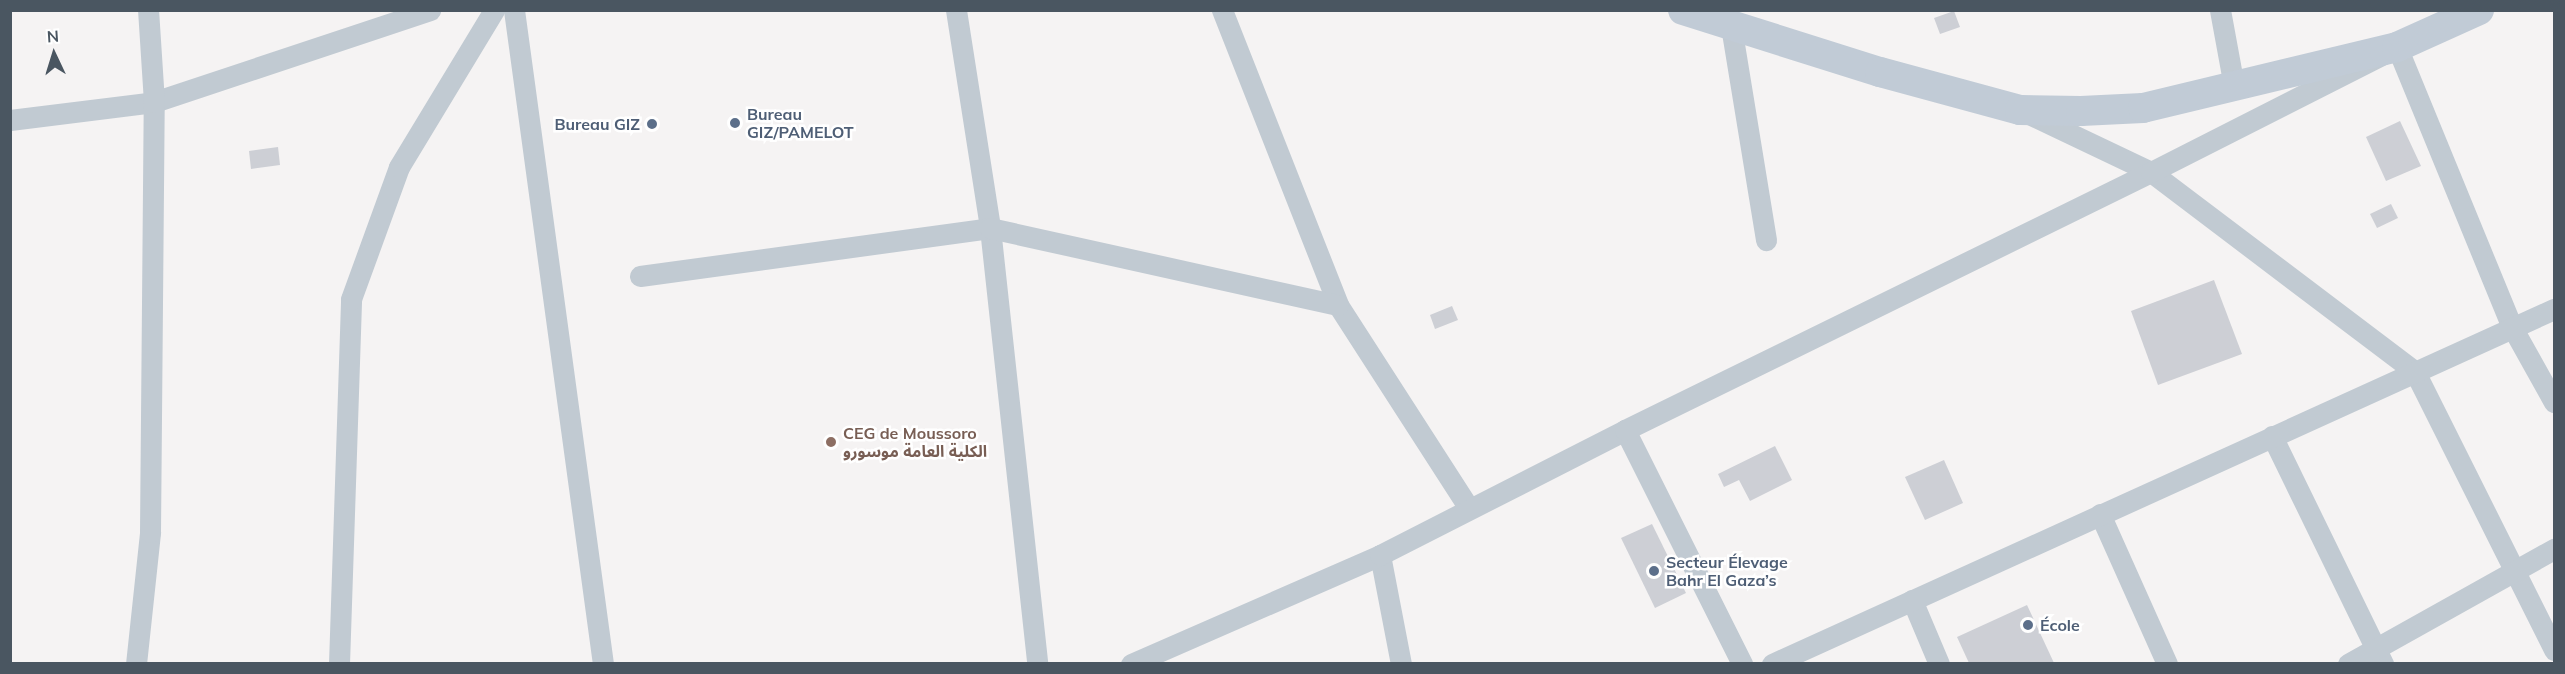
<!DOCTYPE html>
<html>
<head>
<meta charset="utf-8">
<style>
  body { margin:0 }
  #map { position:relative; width:2565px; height:674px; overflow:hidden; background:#f5f3f3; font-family:Mulish,"Noto Sans Arabic",sans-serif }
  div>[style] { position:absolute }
  .building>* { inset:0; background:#cdcfd5 }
  .street>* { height:21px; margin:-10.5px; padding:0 10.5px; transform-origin:10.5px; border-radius:10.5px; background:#c1cad2 }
  .secondary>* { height:30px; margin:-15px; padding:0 15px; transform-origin:15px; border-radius:15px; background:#c1cbd6 }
  .dots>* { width:16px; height:16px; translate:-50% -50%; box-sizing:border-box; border:3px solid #fff; border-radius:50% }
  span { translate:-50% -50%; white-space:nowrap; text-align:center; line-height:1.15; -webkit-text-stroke:5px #fff; paint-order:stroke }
  .service-label { font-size:16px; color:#4e5e75; font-weight:700 }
  .left { translate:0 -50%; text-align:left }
  .right { translate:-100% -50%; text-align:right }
  .education-label { font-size:16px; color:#785e54; font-weight:700 }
  .frame { position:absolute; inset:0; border:12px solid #4a5661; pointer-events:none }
  .north { position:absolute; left:24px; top:24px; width:60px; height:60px; -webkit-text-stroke:4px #fff; paint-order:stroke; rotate:356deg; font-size:16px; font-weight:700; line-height:24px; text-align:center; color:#4a5661 }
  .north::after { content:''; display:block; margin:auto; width:21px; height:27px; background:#4a5661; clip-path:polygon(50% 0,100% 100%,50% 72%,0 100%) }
</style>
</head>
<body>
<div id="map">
  <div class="building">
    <div style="clip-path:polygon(1954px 11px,1960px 27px,1940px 34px,1934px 18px)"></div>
    <div style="clip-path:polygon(2400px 121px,2421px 166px,2386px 181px,2366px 137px)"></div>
    <div style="clip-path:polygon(278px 147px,280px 165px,251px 169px,249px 151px)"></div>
    <div style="clip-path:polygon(2391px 204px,2398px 218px,2377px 228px,2370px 214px)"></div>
    <div style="clip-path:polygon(2214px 280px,2242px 354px,2158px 385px,2131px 311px)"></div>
    <div style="clip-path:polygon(1452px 306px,1458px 320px,1435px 329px,1430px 315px)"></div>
    <div style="clip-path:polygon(1775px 446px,1792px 480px,1750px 501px,1739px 480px,1724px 487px,1718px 474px)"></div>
    <div style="clip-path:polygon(1944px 460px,1963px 503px,1925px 520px,1905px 477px)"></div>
    <div style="clip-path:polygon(1652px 524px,1686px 593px,1655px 608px,1621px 538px)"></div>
    <div style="clip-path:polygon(2027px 605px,2054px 663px,1969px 663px,1957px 637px)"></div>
  </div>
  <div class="street">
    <div style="left:514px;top:10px;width:660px;rotate:82.25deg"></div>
    <div style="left:956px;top:10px;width:221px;rotate:81.1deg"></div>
    <div style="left:990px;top:228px;width:439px;rotate:83.8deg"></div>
    <div style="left:1222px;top:10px;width:317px;rotate:68.5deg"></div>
    <div style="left:1338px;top:305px;width:242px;rotate:57.2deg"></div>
    <div style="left:2220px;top:10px;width:77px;rotate:79.6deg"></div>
    <div style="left:1731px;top:26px;width:217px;rotate:80.7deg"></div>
    <div style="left:2029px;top:114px;width:135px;rotate:25.4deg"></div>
    <div style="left:2151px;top:172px;width:331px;rotate:37.1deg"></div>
    <div style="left:2415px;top:372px;width:311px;rotate:63.4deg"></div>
    <div style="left:10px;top:120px;width:145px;rotate:-7.1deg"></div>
    <div style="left:154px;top:102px;width:291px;rotate:-18.4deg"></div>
    <div style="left:640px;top:276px;width:353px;rotate:-7.8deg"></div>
    <div style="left:990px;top:228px;width:356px;rotate:12.5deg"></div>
    <div style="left:1625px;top:430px;width:262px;rotate:63.4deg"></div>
    <div style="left:2272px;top:436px;width:254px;rotate:64deg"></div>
    <div style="left:2100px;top:514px;width:164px;rotate:65.9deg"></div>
    <div style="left:1380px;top:555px;width:111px;rotate:79.1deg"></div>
    <div style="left:1912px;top:600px;width:69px;rotate:67.1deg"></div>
    <div style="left:136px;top:664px;width:133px;rotate:-83.9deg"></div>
    <div style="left:150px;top:532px;width:430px;rotate:-89.5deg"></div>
    <div style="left:154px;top:102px;width:92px;rotate:-93.7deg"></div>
    <div style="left:339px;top:664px;width:365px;rotate:-88.1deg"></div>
    <div style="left:351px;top:299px;width:140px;rotate:-70deg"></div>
    <div style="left:399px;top:167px;width:184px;rotate:-58.8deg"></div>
    <div style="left:1131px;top:664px;width:272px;rotate:-23.6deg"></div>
    <div style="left:1380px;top:555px;width:275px;rotate:-27deg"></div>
    <div style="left:1625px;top:430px;width:586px;rotate:-26.13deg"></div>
    <div style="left:2151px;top:172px;width:276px;rotate:-26.9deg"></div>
    <div style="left:2397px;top:47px;width:303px;rotate:67.7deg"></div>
    <div style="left:2512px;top:327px;width:86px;rotate:60.8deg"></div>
    <div style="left:1772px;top:664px;width:859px;rotate:-24.42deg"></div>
    <div style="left:2348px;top:664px;width:236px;rotate:-29.2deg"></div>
  </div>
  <div class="secondary">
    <div style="left:1683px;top:10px;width:207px;rotate:17.5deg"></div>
    <div style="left:1880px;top:72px;width:145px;rotate:15.2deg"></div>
    <div style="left:2020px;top:110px;width:61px;rotate:0.9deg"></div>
    <div style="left:2081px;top:111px;width:62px;rotate:-2.8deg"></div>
    <div style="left:2143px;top:108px;width:261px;rotate:-13.5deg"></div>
    <div style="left:2397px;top:47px;width:90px;rotate:-24.3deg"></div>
  </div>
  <div class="dots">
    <div style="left:735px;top:123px;background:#5c6f8a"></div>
    <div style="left:652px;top:124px;background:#5c6f8a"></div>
    <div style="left:831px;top:442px;background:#8d6e63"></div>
    <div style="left:1654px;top:571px;background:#5c6f8a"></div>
    <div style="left:2028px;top:625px;background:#5c6f8a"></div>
  </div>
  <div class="service-label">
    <span class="left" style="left:747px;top:123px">Bureau<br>GIZ/PAMELOT</span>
    <span class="right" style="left:640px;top:124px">Bureau GIZ</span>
    <span class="left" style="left:1666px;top:571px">Secteur Élevage<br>Bahr El Gaza’s</span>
    <span class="left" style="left:2040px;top:625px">École</span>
  </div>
  <div class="education-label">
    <span class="left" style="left:843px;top:442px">CEG de Moussoro<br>الكلية العامة موسورو</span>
  </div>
  <div class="frame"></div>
  <div class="north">N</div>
</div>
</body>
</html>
